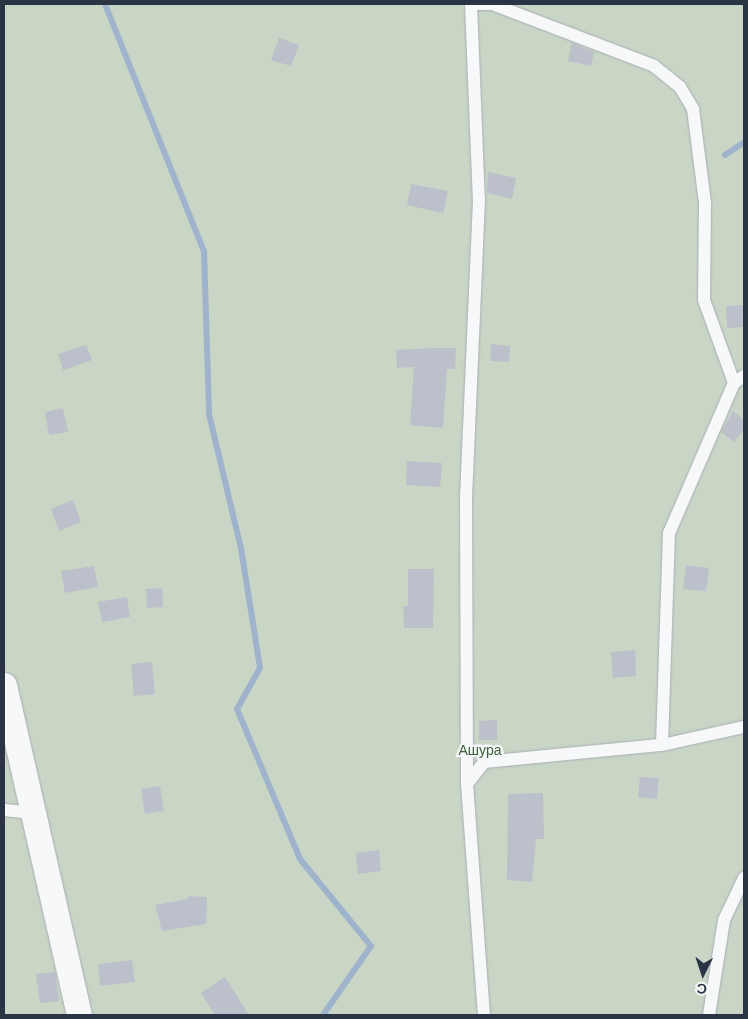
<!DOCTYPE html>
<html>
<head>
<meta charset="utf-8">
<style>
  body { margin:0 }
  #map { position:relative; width:748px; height:1019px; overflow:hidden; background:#e4e7ec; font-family:Arial,sans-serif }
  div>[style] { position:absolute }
  .green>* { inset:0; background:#c9d6c5 }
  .stream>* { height:6px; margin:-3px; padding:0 3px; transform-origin:3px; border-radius:3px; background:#9fb4cc }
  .building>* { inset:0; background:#bbc0ca }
  .roads { filter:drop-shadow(0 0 1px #a9aeb7) drop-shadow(0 0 1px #a9aeb7) }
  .service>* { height:12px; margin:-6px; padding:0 6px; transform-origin:6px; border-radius:6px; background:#f7f8fa }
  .minor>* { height:25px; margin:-12.5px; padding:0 12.5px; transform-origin:12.5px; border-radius:12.5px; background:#f7f8fa }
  span { translate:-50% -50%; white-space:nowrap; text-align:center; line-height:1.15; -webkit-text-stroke:4.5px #f4f6f9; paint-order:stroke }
  .park-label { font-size:14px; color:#3f6138 }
  .frame { position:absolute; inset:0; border:5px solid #2b3445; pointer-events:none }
  .north { position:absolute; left:678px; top:949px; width:50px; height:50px; -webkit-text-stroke:4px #f4f6f9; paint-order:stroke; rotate:184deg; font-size:14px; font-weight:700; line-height:20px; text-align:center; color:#2b3445 }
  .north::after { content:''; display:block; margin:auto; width:18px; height:22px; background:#2b3445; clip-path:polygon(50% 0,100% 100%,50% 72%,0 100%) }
</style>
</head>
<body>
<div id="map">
  <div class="green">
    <div style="clip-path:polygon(4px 4px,744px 4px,744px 1015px,4px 1015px)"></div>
  </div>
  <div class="stream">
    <div style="left:105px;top:4px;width:266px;rotate:68.2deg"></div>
    <div style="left:204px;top:251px;width:163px;rotate:88.2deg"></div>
    <div style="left:209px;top:414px;width:138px;rotate:76.6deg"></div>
    <div style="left:241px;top:548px;width:121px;rotate:81deg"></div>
    <div style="left:260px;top:668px;width:47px;rotate:119.3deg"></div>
    <div style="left:237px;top:709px;width:163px;rotate:67.2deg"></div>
    <div style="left:300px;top:859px;width:112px;rotate:50.8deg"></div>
    <div style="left:371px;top:946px;width:84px;rotate:124.8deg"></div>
    <div style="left:725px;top:155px;width:23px;rotate:-34deg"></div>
  </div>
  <div class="building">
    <div style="clip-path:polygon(279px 38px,299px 45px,291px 66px,271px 60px)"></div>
    <div style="clip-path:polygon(572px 43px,594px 52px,591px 66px,568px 61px)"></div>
    <div style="clip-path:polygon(488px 172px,516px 178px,512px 199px,487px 193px)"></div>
    <div style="clip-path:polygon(411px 184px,448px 191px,443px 213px,407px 205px)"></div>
    <div style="clip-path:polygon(744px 305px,744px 327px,727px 328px,726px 306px)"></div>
    <div style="clip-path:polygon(491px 344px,510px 346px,509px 362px,490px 361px)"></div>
    <div style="clip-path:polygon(86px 345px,92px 360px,63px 370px,58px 354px)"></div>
    <div style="clip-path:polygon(433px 348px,456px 348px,455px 369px,447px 369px,443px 428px,410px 425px,414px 367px,397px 368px,396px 350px)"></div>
    <div style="clip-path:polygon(63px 408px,68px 432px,49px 435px,45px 412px)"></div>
    <div style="clip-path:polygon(733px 411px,744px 420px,744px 429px,734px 442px,721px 432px)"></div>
    <div style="clip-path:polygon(407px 461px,442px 463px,440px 487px,406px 485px)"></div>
    <div style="clip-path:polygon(73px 500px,81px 522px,59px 531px,51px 509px)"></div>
    <div style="clip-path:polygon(686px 565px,709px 568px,706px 591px,683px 589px)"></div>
    <div style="clip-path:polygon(94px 566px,98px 587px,65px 593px,61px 571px)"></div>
    <div style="clip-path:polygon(408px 569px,434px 569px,433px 628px,404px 628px,403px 606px,408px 606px)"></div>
    <div style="clip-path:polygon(162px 588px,163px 607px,147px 608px,146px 589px)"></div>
    <div style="clip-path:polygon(127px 597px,130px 617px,102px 622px,98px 602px)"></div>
    <div style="clip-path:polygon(635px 650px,636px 676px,613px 678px,611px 652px)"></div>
    <div style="clip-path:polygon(152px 662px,155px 694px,134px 696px,131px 664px)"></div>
    <div style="clip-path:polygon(497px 720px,497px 740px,479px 740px,479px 721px)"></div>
    <div style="clip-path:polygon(640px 777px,659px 778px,657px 799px,638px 797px)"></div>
    <div style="clip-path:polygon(160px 786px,164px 811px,145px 814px,141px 789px)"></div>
    <div style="clip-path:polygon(543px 793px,544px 839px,536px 839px,532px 882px,507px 880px,508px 794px)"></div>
    <div style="clip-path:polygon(379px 850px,381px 871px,358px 874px,356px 853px)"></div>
    <div style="clip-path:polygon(188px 896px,207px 897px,206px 924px,162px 931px,155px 905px,188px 899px)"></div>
    <div style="clip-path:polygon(132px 960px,135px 982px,100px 986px,98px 964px)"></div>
    <div style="clip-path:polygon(55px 972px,59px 1001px,40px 1003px,36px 974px)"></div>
    <div style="clip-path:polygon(225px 977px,249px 1015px,215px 1015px,201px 993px)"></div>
  </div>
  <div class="roads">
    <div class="service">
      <div style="left:471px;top:4px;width:196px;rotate:87.7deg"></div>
      <div style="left:479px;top:200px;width:297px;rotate:92.5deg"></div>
      <div style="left:466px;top:497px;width:287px;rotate:89.8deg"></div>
      <div style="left:467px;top:784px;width:232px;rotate:85.8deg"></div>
      <div style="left:471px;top:4px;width:21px"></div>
      <div style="left:492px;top:4px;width:173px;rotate:20.9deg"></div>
      <div style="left:654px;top:66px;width:33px;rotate:39deg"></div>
      <div style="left:680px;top:87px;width:26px;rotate:59deg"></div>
      <div style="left:693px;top:109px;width:95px;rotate:82.7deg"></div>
      <div style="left:705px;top:203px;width:97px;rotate:90.6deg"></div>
      <div style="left:704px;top:300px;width:88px;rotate:70.1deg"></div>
      <div style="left:734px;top:383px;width:12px;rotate:-35deg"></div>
      <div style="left:734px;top:383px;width:163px;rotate:113.4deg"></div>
      <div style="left:669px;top:533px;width:212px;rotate:91.9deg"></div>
      <div style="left:662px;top:745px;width:84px;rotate:-12.4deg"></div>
      <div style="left:467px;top:784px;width:28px;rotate:-52deg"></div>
      <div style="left:484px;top:762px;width:179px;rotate:-5.5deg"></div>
      <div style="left:4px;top:810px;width:29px;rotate:6deg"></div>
      <div style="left:709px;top:1015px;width:96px;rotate:-81deg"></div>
      <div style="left:724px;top:920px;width:47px;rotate:-64.5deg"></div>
    </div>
    <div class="minor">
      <div style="left:4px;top:685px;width:338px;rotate:77.2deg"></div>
    </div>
  </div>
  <div class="park-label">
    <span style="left:480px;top:750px">Ашура</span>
  </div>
  <div class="frame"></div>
  <div class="north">С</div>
</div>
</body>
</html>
